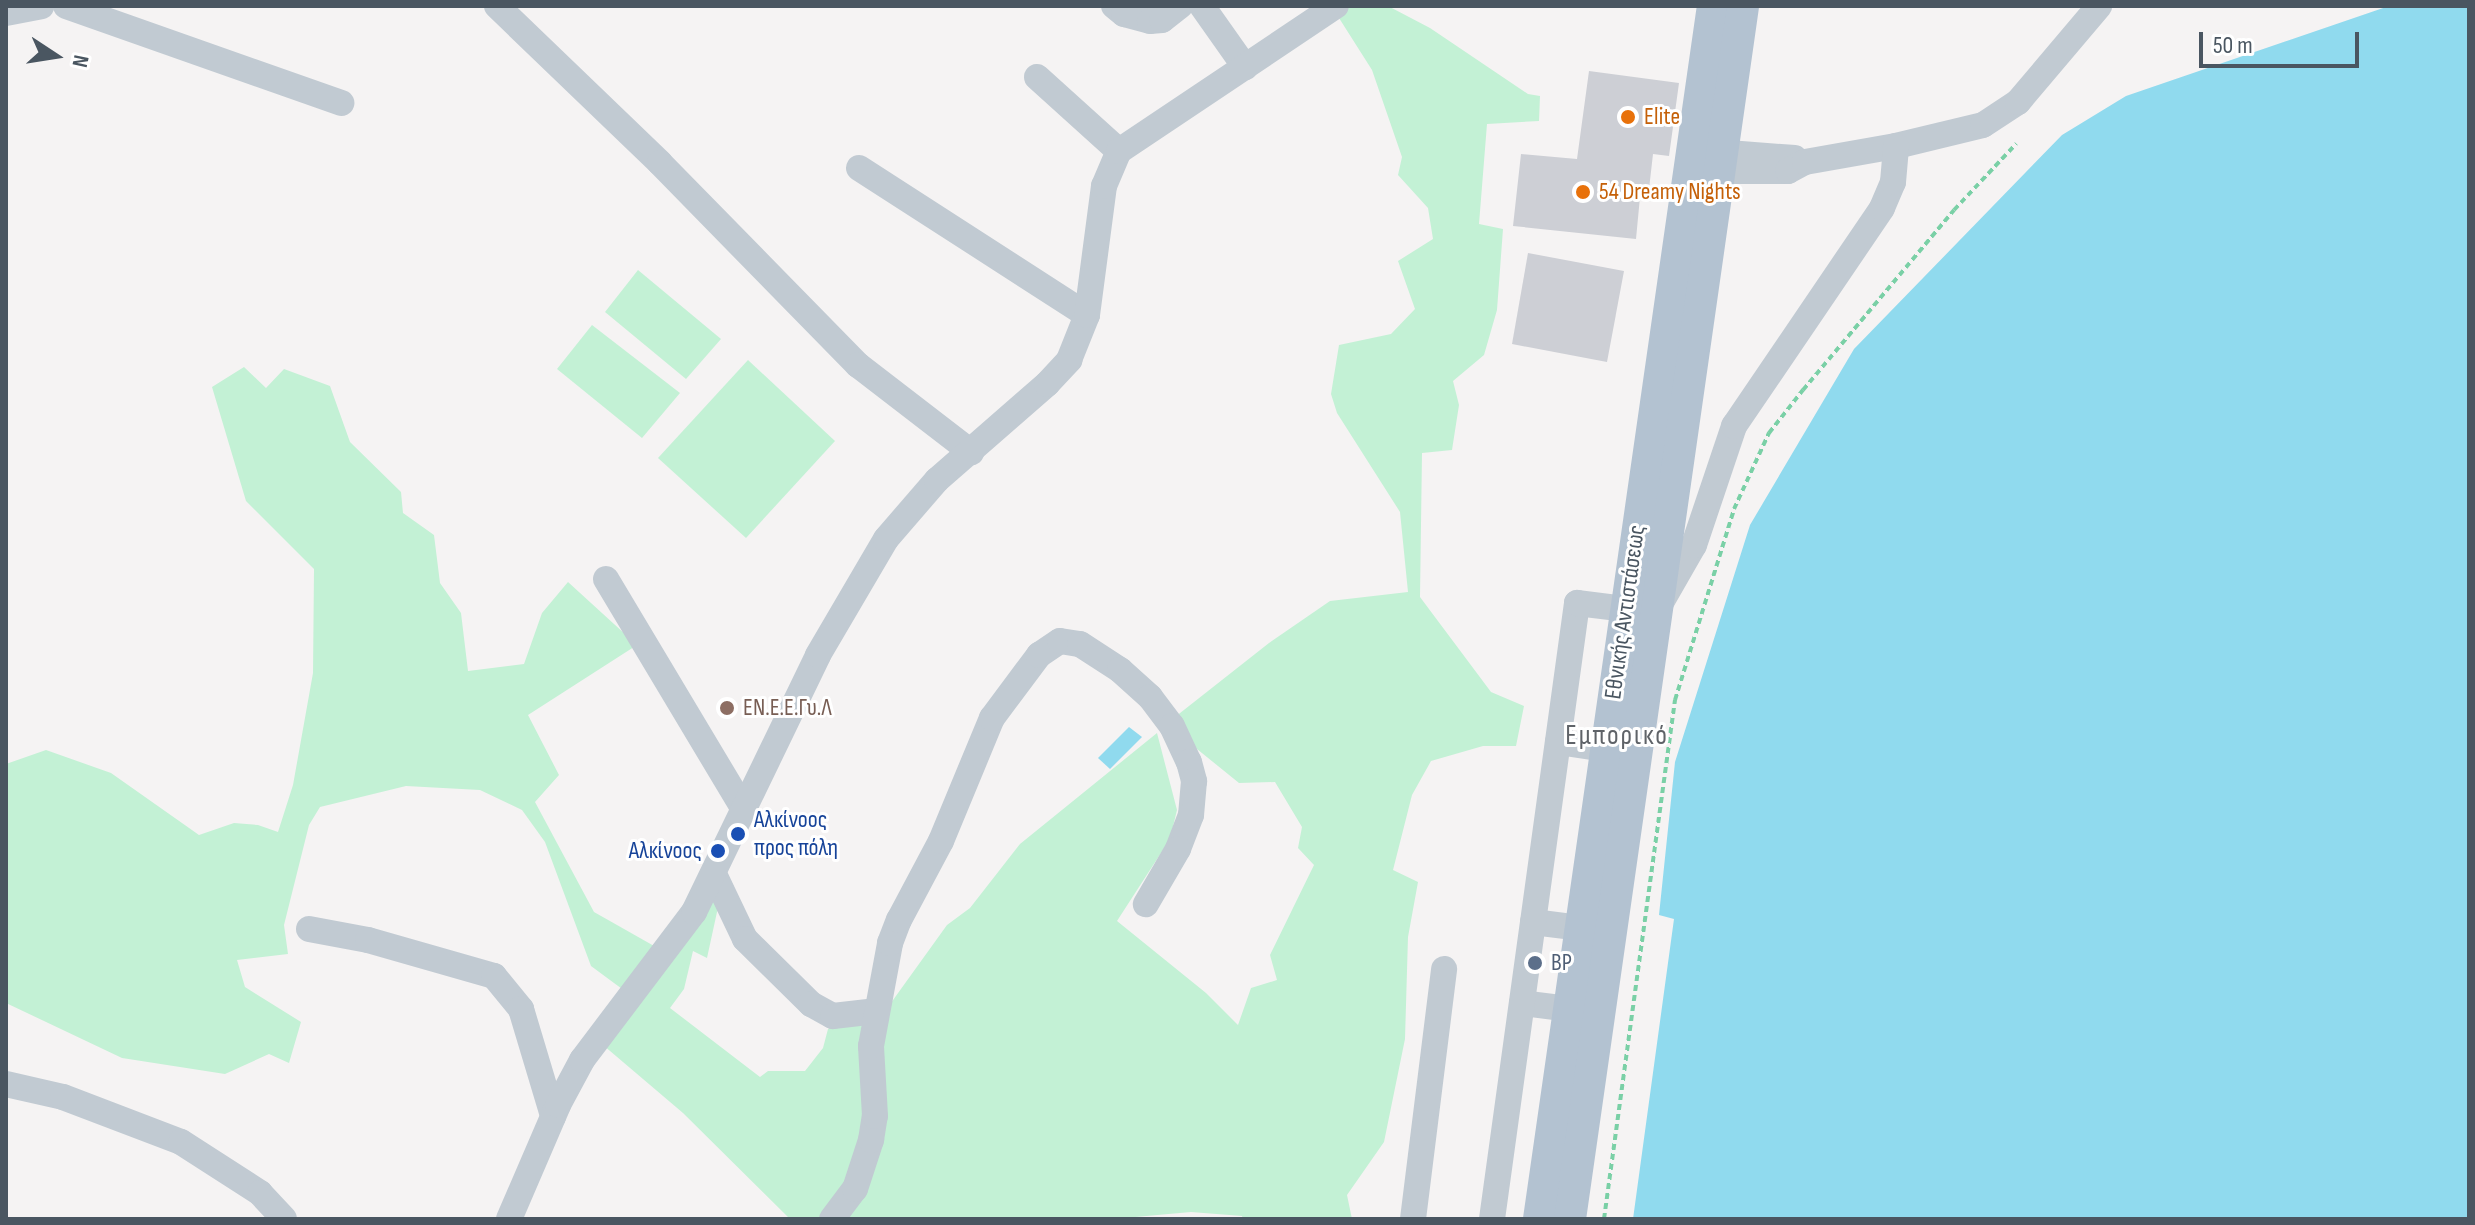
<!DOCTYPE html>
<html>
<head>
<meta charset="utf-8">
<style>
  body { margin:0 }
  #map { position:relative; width:2475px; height:1225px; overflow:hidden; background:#f5f3f3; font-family:"Sofia Sans Condensed",sans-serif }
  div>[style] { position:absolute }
  .green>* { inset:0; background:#c3f1d5 }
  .water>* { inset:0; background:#90daee }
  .building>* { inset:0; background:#cdcfd5 }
  .path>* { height:4px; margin-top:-2px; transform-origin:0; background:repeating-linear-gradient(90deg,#7ad0a6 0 6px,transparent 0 10px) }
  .minor>* { height:26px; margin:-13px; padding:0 13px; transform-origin:13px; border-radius:13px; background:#c1cad2 }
  .major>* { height:32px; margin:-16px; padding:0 16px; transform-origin:16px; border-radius:16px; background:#b3c2d1 }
  .dots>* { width:22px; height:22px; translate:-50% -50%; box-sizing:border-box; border:4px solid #fff; border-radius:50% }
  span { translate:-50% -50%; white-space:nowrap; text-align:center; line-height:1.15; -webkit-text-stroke:6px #fff; paint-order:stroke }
  .food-label { font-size:24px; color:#c56008 }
  .left { translate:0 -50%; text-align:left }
  .street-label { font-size:24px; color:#4a5661 }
  .education-label { font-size:24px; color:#785e54 }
  .transit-label { font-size:24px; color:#164399 }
  .right { translate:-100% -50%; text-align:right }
  .service-label { font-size:24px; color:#4e5e75 }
  .quarter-label { font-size:28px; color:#5f6368; letter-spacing:2px }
  .frame { position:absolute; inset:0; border:8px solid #4a5661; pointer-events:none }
  .north { position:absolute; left:16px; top:16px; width:80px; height:80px; -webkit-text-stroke:6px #fff; paint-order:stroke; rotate:102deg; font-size:22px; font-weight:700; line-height:32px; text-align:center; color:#4a5661 }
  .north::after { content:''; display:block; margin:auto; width:28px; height:36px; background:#4a5661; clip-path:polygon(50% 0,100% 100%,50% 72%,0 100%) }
  .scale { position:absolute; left:2199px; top:32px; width:160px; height:36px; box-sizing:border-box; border:4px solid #4a5661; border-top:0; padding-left:10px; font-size:24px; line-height:28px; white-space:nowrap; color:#4a5661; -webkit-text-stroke:6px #fff; paint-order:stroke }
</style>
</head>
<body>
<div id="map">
  <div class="green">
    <div style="clip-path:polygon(1346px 6px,1388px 6px,1430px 28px,1528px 94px,1540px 96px,1539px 121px,1487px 124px,1479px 224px,1503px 229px,1497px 310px,1484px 355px,1453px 381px,1459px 405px,1452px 450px,1422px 453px,1420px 597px,1491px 692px,1524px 706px,1516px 746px,1483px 746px,1431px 761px,1412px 795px,1393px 870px,1418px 882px,1408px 937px,1405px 1039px,1384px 1142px,1347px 1195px,1352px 1219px,1243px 1219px,1242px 1216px,1191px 1212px,1113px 1219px,790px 1219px,683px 1113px,603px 1045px,637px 1000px,591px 966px,545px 842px,522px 810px,480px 790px,406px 786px,320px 807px,309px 825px,284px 925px,288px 954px,237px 960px,245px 987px,301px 1022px,289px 1063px,269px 1054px,225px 1074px,122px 1058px,6px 1003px,6px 764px,46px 750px,111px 773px,199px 835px,234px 823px,258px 825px,278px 832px,293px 785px,313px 673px,314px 569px,246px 501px,212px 387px,244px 367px,266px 388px,284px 369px,330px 386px,350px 442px,401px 492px,403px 513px,434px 535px,440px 583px,461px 613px,468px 671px,524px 664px,542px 613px,568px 582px,637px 645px,528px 715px,559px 775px,535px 802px,594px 912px,670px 955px,715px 889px,723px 903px,717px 912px,707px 958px,693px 951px,684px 989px,670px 1008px,760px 1077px,768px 1071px,805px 1071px,823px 1048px,828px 1029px,862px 1005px,888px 1007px,947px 925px,970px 908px,1020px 844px,1157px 733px,1177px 810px,1170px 839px,1117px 921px,1206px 993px,1238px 1025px,1251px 988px,1277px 980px,1270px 955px,1314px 865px,1298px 848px,1302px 827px,1275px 782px,1239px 783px,1197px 749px,1175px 717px,1269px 643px,1330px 601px,1408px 592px,1400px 512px,1337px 413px,1331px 394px,1339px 345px,1391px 334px,1415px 309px,1398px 261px,1433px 239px,1428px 208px,1398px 175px,1402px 157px,1372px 70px,1339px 18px)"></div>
    <div style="clip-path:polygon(638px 270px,721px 339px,686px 379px,605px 312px)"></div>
    <div style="clip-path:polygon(592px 325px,680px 393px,642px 438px,557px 369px)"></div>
    <div style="clip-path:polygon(748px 360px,835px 441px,746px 538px,658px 458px)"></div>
  </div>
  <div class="water">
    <div style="clip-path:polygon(2389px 6px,2469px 6px,2469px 1219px,1633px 1219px,1674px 919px,1659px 915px,1675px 762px,1750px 525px,1854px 349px,2062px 135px,2126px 96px)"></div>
    <div style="clip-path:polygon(1129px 727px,1142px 737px,1110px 769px,1098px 758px)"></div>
  </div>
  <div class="building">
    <div style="clip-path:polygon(1589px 71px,1679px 83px,1669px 156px,1653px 154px,1648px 198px,1640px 197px,1636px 239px,1513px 226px,1521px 154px,1577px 159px)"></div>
    <div style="clip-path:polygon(1528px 253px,1624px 271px,1607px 362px,1512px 344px)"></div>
  </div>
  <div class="path">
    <div style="left:1604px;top:1219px;width:524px;rotate:-82.21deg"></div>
    <div style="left:1675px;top:700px;width:200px;rotate:-72.8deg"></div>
    <div style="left:1734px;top:509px;width:84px;rotate:-65.3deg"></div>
    <div style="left:1769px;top:433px;width:55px;rotate:-51.7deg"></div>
    <div style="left:1803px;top:390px;width:235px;rotate:-50deg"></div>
    <div style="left:1954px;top:210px;width:91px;rotate:-46.8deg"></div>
  </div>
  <div class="minor">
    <div style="left:66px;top:6px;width:292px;rotate:19.4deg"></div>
    <div style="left:497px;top:6px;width:226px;rotate:43.9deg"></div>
    <div style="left:660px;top:163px;width:283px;rotate:45.6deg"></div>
    <div style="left:858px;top:365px;width:143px;rotate:37.6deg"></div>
    <div style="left:1114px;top:6px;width:13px;rotate:39deg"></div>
    <div style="left:1124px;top:14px;width:27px;rotate:15deg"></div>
    <div style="left:1150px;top:21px;width:12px;rotate:-5deg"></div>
    <div style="left:1162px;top:20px;width:23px;rotate:-38deg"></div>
    <div style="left:1202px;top:6px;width:75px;rotate:54.8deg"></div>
    <div style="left:6px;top:13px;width:36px;rotate:-11deg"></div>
    <div style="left:1037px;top:77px;width:110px;rotate:42.1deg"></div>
    <div style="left:1703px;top:151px;width:92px;rotate:4.4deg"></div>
    <div style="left:859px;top:168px;width:271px;rotate:32.8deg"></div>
    <div style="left:1703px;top:171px;width:85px"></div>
    <div style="left:1788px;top:171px;width:19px;rotate:-28deg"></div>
    <div style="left:1805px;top:162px;width:92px;rotate:-10deg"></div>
    <div style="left:1896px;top:146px;width:89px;rotate:-13.6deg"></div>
    <div style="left:1983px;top:125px;width:42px;rotate:-33.3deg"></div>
    <div style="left:2018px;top:102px;width:126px;rotate:-49.8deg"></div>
    <div style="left:606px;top:579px;width:270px;rotate:59.1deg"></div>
    <div style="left:1659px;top:606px;width:70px;rotate:-60.2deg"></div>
    <div style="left:1694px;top:545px;width:126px;rotate:-71.4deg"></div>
    <div style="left:1734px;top:426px;width:263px;rotate:-55.8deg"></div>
    <div style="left:1882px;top:208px;width:28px;rotate:-67deg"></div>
    <div style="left:1893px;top:182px;width:36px;rotate:-85deg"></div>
    <div style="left:1558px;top:742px;width:49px;rotate:8.3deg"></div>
    <div style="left:714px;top:874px;width:72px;rotate:64.5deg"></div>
    <div style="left:745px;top:939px;width:93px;rotate:44.6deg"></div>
    <div style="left:811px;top:1004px;width:25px;rotate:29deg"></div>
    <div style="left:833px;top:1016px;width:44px;rotate:-6.5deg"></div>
    <div style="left:1533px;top:922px;width:47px;rotate:7.3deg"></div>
    <div style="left:309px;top:929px;width:60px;rotate:10.6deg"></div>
    <div style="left:368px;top:940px;width:131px;rotate:15.9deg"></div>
    <div style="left:494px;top:976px;width:43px;rotate:50.7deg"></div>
    <div style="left:521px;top:1009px;width:112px;rotate:73.3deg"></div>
    <div style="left:1522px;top:1003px;width:47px;rotate:7.3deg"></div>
    <div style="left:6px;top:1084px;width:58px;rotate:12.8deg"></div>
    <div style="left:63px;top:1097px;width:126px;rotate:20.9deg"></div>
    <div style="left:181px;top:1142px;width:94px;rotate:32.8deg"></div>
    <div style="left:260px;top:1193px;width:35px;rotate:47deg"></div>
    <div style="left:509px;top:1219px;width:124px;rotate:-66.7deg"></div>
    <div style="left:558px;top:1105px;width:51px;rotate:-61.9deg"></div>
    <div style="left:582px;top:1060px;width:186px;rotate:-52.9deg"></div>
    <div style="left:694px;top:912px;width:285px;rotate:-64.2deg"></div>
    <div style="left:818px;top:655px;width:134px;rotate:-59.6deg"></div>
    <div style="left:886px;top:539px;width:78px;rotate:-49.2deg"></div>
    <div style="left:937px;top:480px;width:146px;rotate:-41.1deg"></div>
    <div style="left:1047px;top:384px;width:33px;rotate:-47deg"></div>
    <div style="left:1069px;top:360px;width:48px;rotate:-68.2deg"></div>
    <div style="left:1087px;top:315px;width:130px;rotate:-82.5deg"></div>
    <div style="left:1104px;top:186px;width:38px;rotate:-67deg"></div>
    <div style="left:1119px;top:151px;width:261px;rotate:-33.8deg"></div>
    <div style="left:832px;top:1219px;width:38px;rotate:-53deg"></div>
    <div style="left:855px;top:1189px;width:52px;rotate:-71.9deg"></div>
    <div style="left:871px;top:1140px;width:24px;rotate:-81deg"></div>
    <div style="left:875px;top:1116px;width:70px;rotate:-93.3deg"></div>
    <div style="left:871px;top:1046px;width:105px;rotate:-79.5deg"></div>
    <div style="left:890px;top:943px;width:25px;rotate:-69deg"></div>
    <div style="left:899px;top:920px;width:89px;rotate:-62deg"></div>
    <div style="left:941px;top:841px;width:133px;rotate:-67.5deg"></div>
    <div style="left:992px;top:718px;width:79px;rotate:-53.3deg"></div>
    <div style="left:1039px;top:655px;width:25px;rotate:-34deg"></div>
    <div style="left:1060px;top:641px;width:20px;rotate:9deg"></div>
    <div style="left:1080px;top:644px;width:48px;rotate:33deg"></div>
    <div style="left:1120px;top:670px;width:40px;rotate:42deg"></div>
    <div style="left:1150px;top:697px;width:36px;rotate:53deg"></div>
    <div style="left:1172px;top:726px;width:40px;rotate:65deg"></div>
    <div style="left:1189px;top:762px;width:20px;rotate:75deg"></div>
    <div style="left:1194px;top:781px;width:34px;rotate:95deg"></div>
    <div style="left:1191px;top:815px;width:36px;rotate:111deg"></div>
    <div style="left:1178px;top:849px;width:64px;rotate:120.2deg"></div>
    <div style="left:1413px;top:1219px;width:252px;rotate:-82.9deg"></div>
    <div style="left:1492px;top:1219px;width:622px;rotate:-82.14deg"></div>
    <div style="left:1577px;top:603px;width:48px;rotate:7.1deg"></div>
  </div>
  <div class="major">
    <div style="left:1539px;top:1219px;width:1225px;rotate:-81.84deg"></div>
    <div style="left:1570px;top:1219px;width:1225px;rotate:-81.88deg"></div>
  </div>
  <div class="dots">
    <div style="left:1628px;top:117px;background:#e8710a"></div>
    <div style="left:1583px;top:192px;background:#e8710a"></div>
    <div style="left:727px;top:708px;background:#8d6e63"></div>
    <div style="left:738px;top:834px;background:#1a4fb4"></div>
    <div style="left:718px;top:851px;background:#1a4fb4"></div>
    <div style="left:1535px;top:963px;background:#5c6f8a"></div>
  </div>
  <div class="food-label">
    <span class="left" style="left:1644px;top:117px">Elite</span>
    <span class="left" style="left:1599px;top:192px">54 Dreamy Nights</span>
  </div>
  <div class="street-label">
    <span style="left:1625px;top:612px;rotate:-82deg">Εθνικής Αντιστάσεως</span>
  </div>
  <div class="education-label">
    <span class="left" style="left:743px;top:708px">ΕΝ.Ε.Ε.Γυ.Λ</span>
  </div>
  <div class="transit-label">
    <span class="left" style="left:754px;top:834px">Αλκίνοος<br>προς πόλη</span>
    <span class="right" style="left:702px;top:851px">Αλκίνοος</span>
  </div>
  <div class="service-label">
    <span class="left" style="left:1551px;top:963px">BP</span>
  </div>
  <div class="quarter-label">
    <span style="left:1617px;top:736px">Εμπορικό</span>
  </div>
  <div class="frame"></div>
  <div class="north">N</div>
  <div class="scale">50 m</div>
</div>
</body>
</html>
